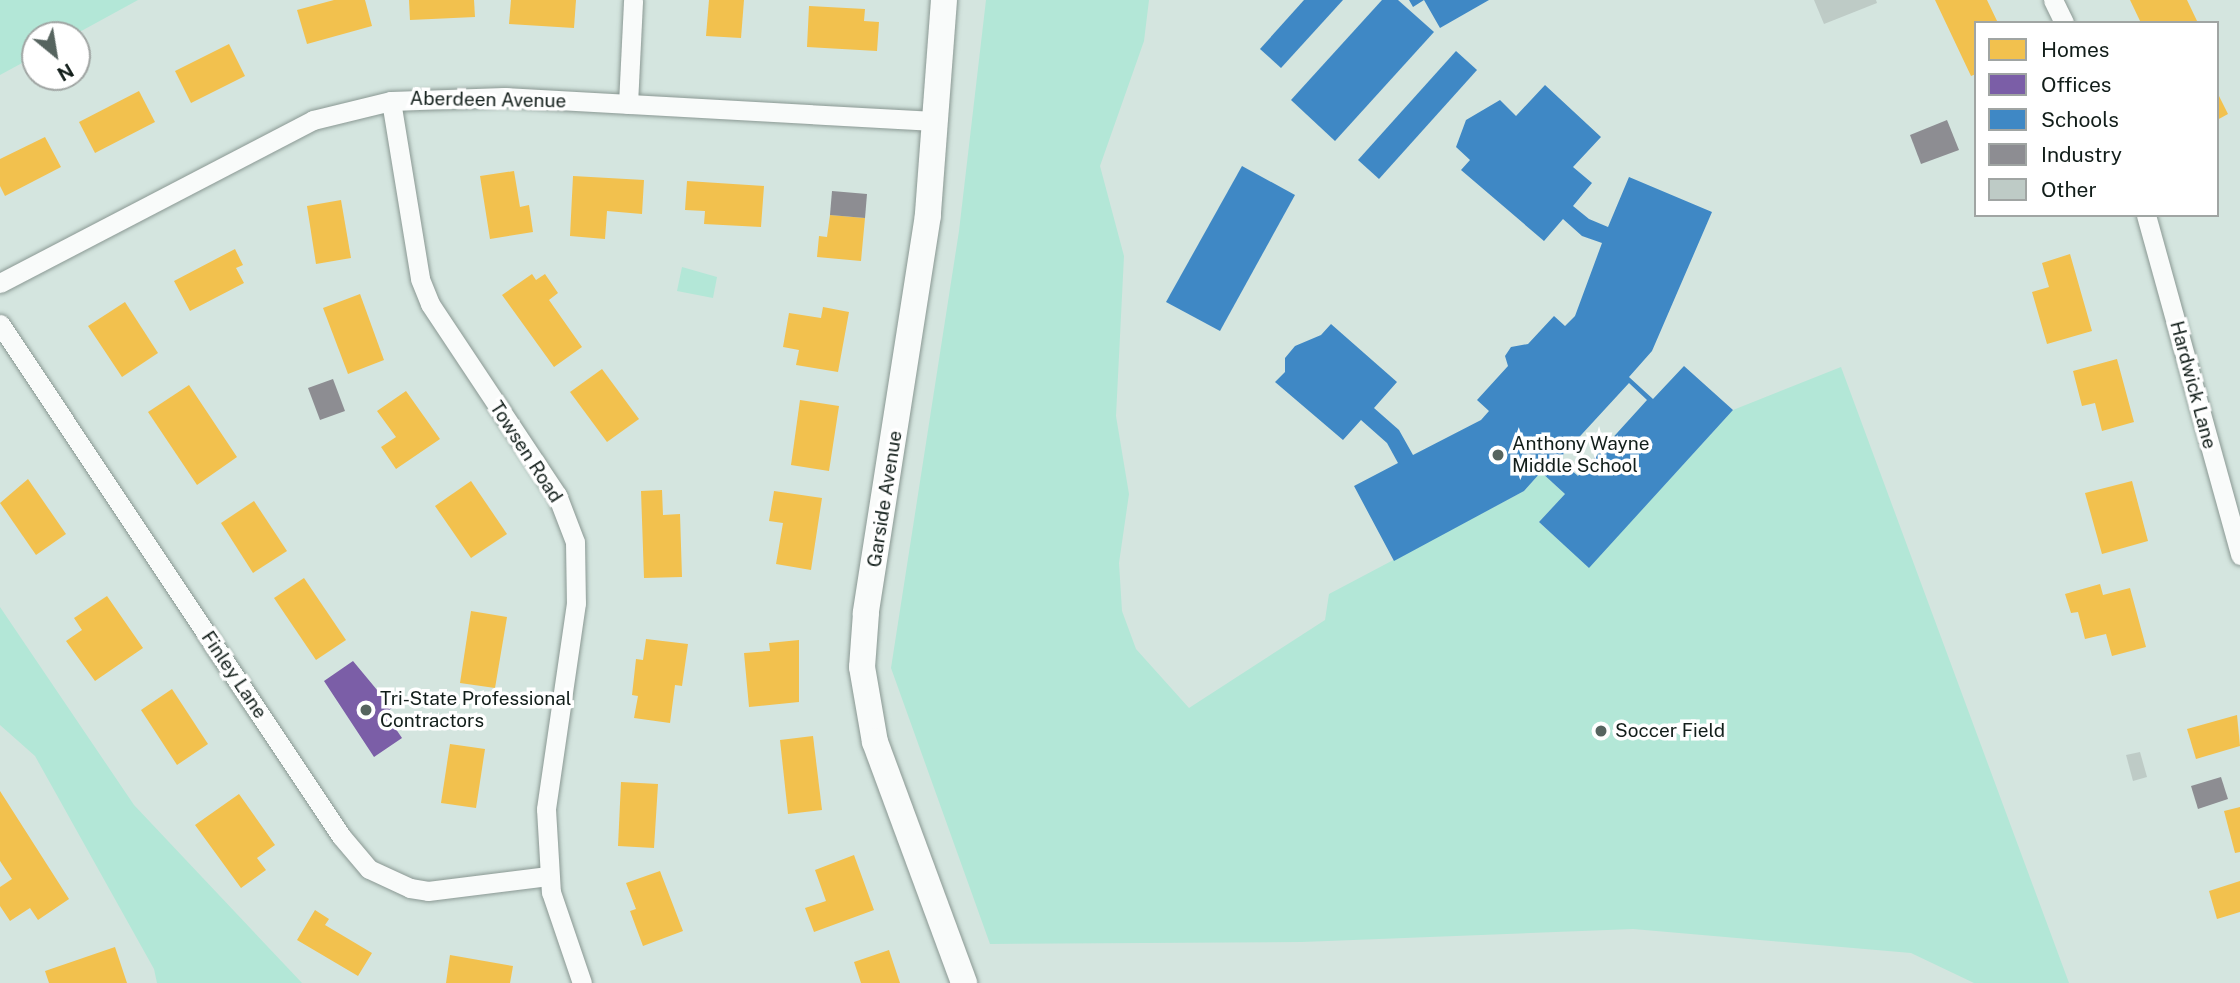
<!DOCTYPE html>
<html>
<head>
<meta charset="utf-8">
<style>
  body { margin:0 }
  #map { position:relative; width:2240px; height:983px; overflow:hidden; background:#d4e5df; font-family:"Public Sans",sans-serif }
  div>[style] { position:absolute }
  .green>* { inset:0; background:#b3e7d7 }
  .homes>* { inset:0; background:#f2c14e }
  .offices>* { inset:0; background:#7b5ea7 }
  .schools>* { inset:0; background:#3f88c5 }
  .industry>* { inset:0; background:#8d8d92 }
  .building>* { inset:0; background:#becbc6 }
  .roads { filter:drop-shadow(0 0 2px #8a9893) drop-shadow(0 0 2px #8a9893) }
  .street>* { height:19px; margin:-9.5px; padding:0 9.5px; transform-origin:9.5px; border-radius:9.5px; background:#f9fbfa }
  .secondary>* { height:26px; margin:-13px; padding:0 13px; transform-origin:13px; border-radius:13px; background:#f9fbfa }
  .dots>* { width:19px; height:19px; translate:-50% -50%; box-sizing:border-box; border:4px solid #fff; border-radius:50% }
  span { translate:-50% -50%; white-space:nowrap; text-align:center; line-height:1.15; -webkit-text-stroke:7px #fff; paint-order:stroke }
  .street-label { font-size:19px; color:#121e1a }
  .poi-label { font-size:19px; color:#121e1a }
  .left { translate:0 -50%; text-align:left }
  .legend { position:absolute; left:1974px; top:21px; width:245px; height:196px; box-sizing:border-box; background:#fff; border:2px solid #a0a5a3; margin:0; padding:9px 12px; list-style:none; font-size:21px; color:#121e1a }
  .legend li { display:flex; align-items:center; gap:14px; height:35px }
  .legend b { width:35px; border:2px solid #a0a5a3 }
  .north { position:absolute; left:21px; top:21px; width:70px; height:70px; box-sizing:border-box; background:#fff; border:2px solid #a0a5a3; border-radius:50%; rotate:150deg; font-size:19px; font-weight:700; line-height:28px; text-align:center; color:#121e1a }
  .north::after { content:''; display:block; margin:auto; width:24px; height:32px; background:#56645f; clip-path:polygon(50% 0,100% 100%,50% 72%,0 100%) }
</style>
</head>
<body>
<div id="map">
  <div class="green">
    <div style="clip-path:polygon(0 0,138px 0,74px 35px,35px 35px,35px 56px,0 75px)"></div>
    <div style="clip-path:polygon(986px 0,1149px 0,1144px 41px,1100px 166px,1124px 256px,1116px 416px,1129px 494px,1119px 563px,1122px 611px,1136px 649px,1189px 708px,1325px 620px,1329px 594px,1524px 491px,1541px 472px,1565px 494px,1539px 522px,1589px 567px,1733px 410px,1841px 367px,2069px 983px,1974px 983px,1911px 953px,1633px 929px,1302px 942px,990px 944px,891px 668px,959px 231px)"></div>
    <div style="clip-path:polygon(682px 267px,717px 277px,713px 298px,677px 291px)"></div>
    <div style="clip-path:polygon(0 607px,134px 805px,302px 983px,157px 983px,154px 969px,35px 756px,0 725px)"></div>
  </div>
  <div class="homes">
    <div style="clip-path:polygon(334px 0,365px 0,372px 26px,307px 44px,297px 10px)"></div>
    <div style="clip-path:polygon(409px 0,474px 0,475px 17px,410px 20px)"></div>
    <div style="clip-path:polygon(511px 0,576px 0,574px 28px,509px 24px)"></div>
    <div style="clip-path:polygon(709px 0,744px 0,741px 38px,706px 36px)"></div>
    <div style="clip-path:polygon(1935px 0,1987px 0,1998px 23px,1976px 23px,1976px 74px,1971px 76px)"></div>
    <div style="clip-path:polygon(2130px 0,2187px 0,2198px 23px,2141px 23px)"></div>
    <div style="clip-path:polygon(809px 6px,865px 9px,864px 21px,879px 22px,877px 51px,807px 47px)"></div>
    <div style="clip-path:polygon(229px 44px,245px 76px,191px 103px,175px 71px)"></div>
    <div style="clip-path:polygon(139px 91px,155px 122px,95px 153px,79px 122px)"></div>
    <div style="clip-path:polygon(2217px 92px,2228px 114px,2217px 120px)"></div>
    <div style="clip-path:polygon(45px 137px,61px 167px,5px 196px,0 186px,0 159px)"></div>
    <div style="clip-path:polygon(514px 171px,520px 207px,529px 205px,533px 232px,490px 239px,480px 176px)"></div>
    <div style="clip-path:polygon(573px 176px,644px 180px,642px 214px,607px 211px,605px 239px,570px 236px)"></div>
    <div style="clip-path:polygon(687px 181px,764px 186px,761px 227px,704px 224px,705px 211px,685px 210px)"></div>
    <div style="clip-path:polygon(341px 200px,351px 258px,316px 264px,307px 206px)"></div>
    <div style="clip-path:polygon(830px 215px,865px 218px,861px 261px,817px 257px,819px 236px,827px 237px)"></div>
    <div style="clip-path:polygon(235px 249px,243px 265px,236px 268px,244px 283px,190px 311px,174px 281px)"></div>
    <div style="clip-path:polygon(2070px 254px,2092px 331px,2047px 344px,2032px 292px,2049px 287px,2042px 263px)"></div>
    <div style="clip-path:polygon(532px 274px,536px 280px,545px 274px,558px 293px,549px 300px,582px 347px,554px 367px,502px 295px)"></div>
    <div style="clip-path:polygon(360px 294px,384px 360px,348px 374px,323px 308px)"></div>
    <div style="clip-path:polygon(125px 302px,158px 353px,122px 377px,88px 326px)"></div>
    <div style="clip-path:polygon(823px 307px,849px 312px,838px 372px,796px 365px,799px 350px,783px 347px,789px 313px,821px 318px)"></div>
    <div style="clip-path:polygon(2117px 359px,2134px 422px,2102px 431px,2095px 403px,2082px 406px,2073px 371px)"></div>
    <div style="clip-path:polygon(602px 369px,639px 419px,607px 442px,570px 392px)"></div>
    <div style="clip-path:polygon(189px 385px,237px 457px,197px 485px,148px 412px)"></div>
    <div style="clip-path:polygon(406px 391px,440px 439px,396px 469px,381px 447px,396px 437px,377px 411px)"></div>
    <div style="clip-path:polygon(800px 400px,839px 406px,829px 471px,791px 465px)"></div>
    <div style="clip-path:polygon(28px 479px,66px 534px,36px 555px,0 503px)"></div>
    <div style="clip-path:polygon(471px 481px,507px 534px,471px 558px,435px 506px)"></div>
    <div style="clip-path:polygon(2132px 481px,2148px 541px,2102px 554px,2085px 493px)"></div>
    <div style="clip-path:polygon(662px 490px,663px 515px,680px 514px,682px 577px,644px 578px,641px 491px)"></div>
    <div style="clip-path:polygon(774px 491px,822px 498px,811px 570px,776px 564px,783px 523px,769px 521px)"></div>
    <div style="clip-path:polygon(254px 501px,287px 551px,253px 573px,221px 523px)"></div>
    <div style="clip-path:polygon(304px 578px,346px 640px,316px 660px,274px 598px)"></div>
    <div style="clip-path:polygon(2100px 584px,2103px 595px,2130px 588px,2146px 647px,2112px 656px,2106px 634px,2085px 639px,2078px 612px,2071px 613px,2065px 594px)"></div>
    <div style="clip-path:polygon(107px 596px,143px 648px,95px 681px,66px 641px,82px 630px,74px 618px)"></div>
    <div style="clip-path:polygon(471px 611px,507px 617px,495px 688px,460px 683px)"></div>
    <div style="clip-path:polygon(646px 639px,688px 644px,682px 686px,675px 685px,670px 723px,634px 718px,638px 696px,632px 695px,636px 659px,643px 660px)"></div>
    <div style="clip-path:polygon(799px 640px,799px 702px,749px 707px,744px 653px,770px 651px,769px 643px)"></div>
    <div style="clip-path:polygon(172px 689px,208px 744px,177px 765px,141px 710px)"></div>
    <div style="clip-path:polygon(2237px 715px,2240px 746px,2196px 759px,2187px 729px)"></div>
    <div style="clip-path:polygon(813px 736px,822px 810px,788px 814px,780px 740px)"></div>
    <div style="clip-path:polygon(450px 744px,485px 749px,476px 808px,441px 803px)"></div>
    <div style="clip-path:polygon(621px 782px,658px 784px,654px 848px,618px 846px)"></div>
    <div style="clip-path:polygon(0 791px,69px 899px,38px 920px,30px 908px,10px 921px,0 906px,0 887px,12px 879px,0 861px)"></div>
    <div style="clip-path:polygon(239px 794px,275px 845px,257px 858px,266px 870px,241px 888px,195px 825px)"></div>
    <div style="clip-path:polygon(2240px 807px,2240px 852px,2235px 853px,2224px 811px)"></div>
    <div style="clip-path:polygon(854px 855px,874px 910px,814px 932px,805px 908px,826px 901px,815px 870px)"></div>
    <div style="clip-path:polygon(660px 871px,683px 931px,643px 946px,630px 911px,636px 909px,626px 883px)"></div>
    <div style="clip-path:polygon(2240px 881px,2240px 912px,2217px 919px,2209px 891px)"></div>
    <div style="clip-path:polygon(315px 910px,329px 919px,325px 925px,372px 953px,358px 976px,297px 940px)"></div>
    <div style="clip-path:polygon(115px 947px,127px 983px,49px 983px,45px 971px)"></div>
    <div style="clip-path:polygon(889px 950px,900px 983px,861px 983px,854px 962px)"></div>
    <div style="clip-path:polygon(450px 955px,513px 966px,510px 983px,446px 983px)"></div>
  </div>
  <div class="offices">
    <div style="clip-path:polygon(353px 661px,392px 708px,385px 713px,402px 738px,374px 757px,324px 681px)"></div>
  </div>
  <div class="schools">
    <div style="clip-path:polygon(1304px 0,1343px 0,1281px 68px,1260px 49px)"></div>
    <div style="clip-path:polygon(1382px 0,1398px 0,1434px 32px,1335px 141px,1291px 100px)"></div>
    <div style="clip-path:polygon(1409px 0,1489px 0,1440px 28px,1424px 0,1413px 7px)"></div>
    <div style="clip-path:polygon(1456px 51px,1477px 70px,1379px 179px,1358px 160px)"></div>
    <div style="clip-path:polygon(evenodd,1545px 85px,1601px 137px,1573px 167px,1592px 183px,1573px 206px,1589px 219px,1608px 227px,1629px 177px,1712px 212px,1652px 351px,1629px 377px,1653px 399px,1684px 366px,1733px 410px,1589px 568px,1539px 522px,1565px 494px,1541px 472px,1524px 491px,1394px 561px,1354px 486px,1398px 463px,1387px 443px,1361px 420px,1343px 440px,1275px 382px,1285px 372px,1285px 358px,1295px 346px,1321px 335px,1331px 324px,1397px 382px,1374px 408px,1399px 430px,1413px 455px,1481px 420px,1489px 411px,1477px 400px,1508px 366px,1505px 356px,1511px 347px,1528px 344px,1554px 316px,1565px 326px,1575px 316px,1602px 243px,1582px 236px,1563px 219px,1544px 241px,1461px 170px,1470px 160px,1456px 147px,1466px 120px,1500px 100px,1516px 116px,1545px 85px,1629px 383px,1647px 400px,1578px 476px,1559px 459px,1629px 383px)"></div>
    <div style="clip-path:polygon(1242px 166px,1295px 195px,1220px 331px,1166px 302px)"></div>
  </div>
  <div class="industry">
    <div style="clip-path:polygon(1947px 120px,1959px 150px,1921px 164px,1910px 135px)"></div>
    <div style="clip-path:polygon(832px 191px,867px 194px,865px 218px,830px 215px)"></div>
    <div style="clip-path:polygon(333px 379px,345px 411px,320px 420px,308px 388px)"></div>
    <div style="clip-path:polygon(2221px 777px,2228px 799px,2198px 809px,2191px 786px)"></div>
  </div>
  <div class="building">
    <div style="clip-path:polygon(1814px 0,1876px 0,1877px 3px,1824px 24px)"></div>
    <div style="clip-path:polygon(2140px 752px,2147px 777px,2133px 781px,2126px 755px)"></div>
  </div>
  <div class="roads">
    <div class="street">
      <div style="left:2053px;top:0;width:25px;rotate:64deg"></div>
      <div style="left:391px;top:101px;width:180px;rotate:80.7deg"></div>
      <div style="left:420px;top:279px;width:27px;rotate:68deg"></div>
      <div style="left:430px;top:304px;width:229px;rotate:56.4deg"></div>
      <div style="left:557px;top:495px;width:50px;rotate:69deg"></div>
      <div style="left:575px;top:542px;width:61px;rotate:89.1deg"></div>
      <div style="left:576px;top:603px;width:208px;rotate:98.3deg"></div>
      <div style="left:546px;top:809px;width:83px;rotate:86.6deg"></div>
      <div style="left:551px;top:892px;width:96px;rotate:71.2deg"></div>
      <div style="left:628px;top:104px;width:104px;rotate:-87.2deg"></div>
      <div style="left:2146px;top:215px;width:353px;rotate:74.5deg"></div>
      <div style="left:0;top:283px;width:353px;rotate:-27.5deg"></div>
      <div style="left:313px;top:120px;width:80px;rotate:-13.7deg"></div>
      <div style="left:391px;top:101px;width:113px;rotate:-2deg"></div>
      <div style="left:504px;top:97px;width:431px;rotate:3.2deg"></div>
      <div style="left:0;top:324px;width:615px;rotate:56.34deg"></div>
      <div style="left:341px;top:836px;width:43px;rotate:49.7deg"></div>
      <div style="left:369px;top:869px;width:45px;rotate:24.9deg"></div>
      <div style="left:410px;top:888px;width:18px;rotate:9deg"></div>
      <div style="left:428px;top:891px;width:121px;rotate:-7.1deg"></div>
    </div>
    <div class="secondary">
      <div style="left:944px;top:0;width:216px;rotate:94.3deg"></div>
      <div style="left:928px;top:215px;width:403px;rotate:98.9deg"></div>
      <div style="left:866px;top:613px;width:54px;rotate:94.2deg"></div>
      <div style="left:862px;top:667px;width:76px;rotate:80.2deg"></div>
      <div style="left:875px;top:742px;width:257px;rotate:69.7deg"></div>
    </div>
  </div>
  <div class="dots">
    <div style="left:1498px;top:455px;background:#56645f"></div>
    <div style="left:366px;top:710px;background:#56645f"></div>
    <div style="left:1601px;top:731px;background:#56645f"></div>
  </div>
  <div class="street-label">
    <span style="left:488px;top:100px;rotate:1deg">Aberdeen Avenue</span>
    <span style="left:2193px;top:385px;rotate:75deg">Hardwick Lane</span>
    <span style="left:526px;top:452px;rotate:57deg">Towsen Road</span>
    <span style="left:885px;top:499px;rotate:-81deg">Garside Avenue</span>
    <span style="left:234px;top:675px;rotate:56deg">Finley Lane</span>
  </div>
  <div class="poi-label">
    <span class="left" style="left:1512px;top:455px">Anthony Wayne<br>Middle School</span>
    <span class="left" style="left:380px;top:710px">Tri-State Professional<br>Contractors</span>
    <span class="left" style="left:1615px;top:731px">Soccer Field</span>
  </div>
  <ul class="legend">
  <li><b style="height:19px;background:#f2c14e"></b>Homes</li>
  <li><b style="height:19px;background:#7b5ea7"></b>Offices</li>
  <li><b style="height:19px;background:#3f88c5"></b>Schools</li>
  <li><b style="height:19px;background:#8d8d92"></b>Industry</li>
  <li><b style="height:19px;background:#becbc6"></b>Other</li>
  </ul>
  <div class="north">N</div>
</div>
</body>
</html>
